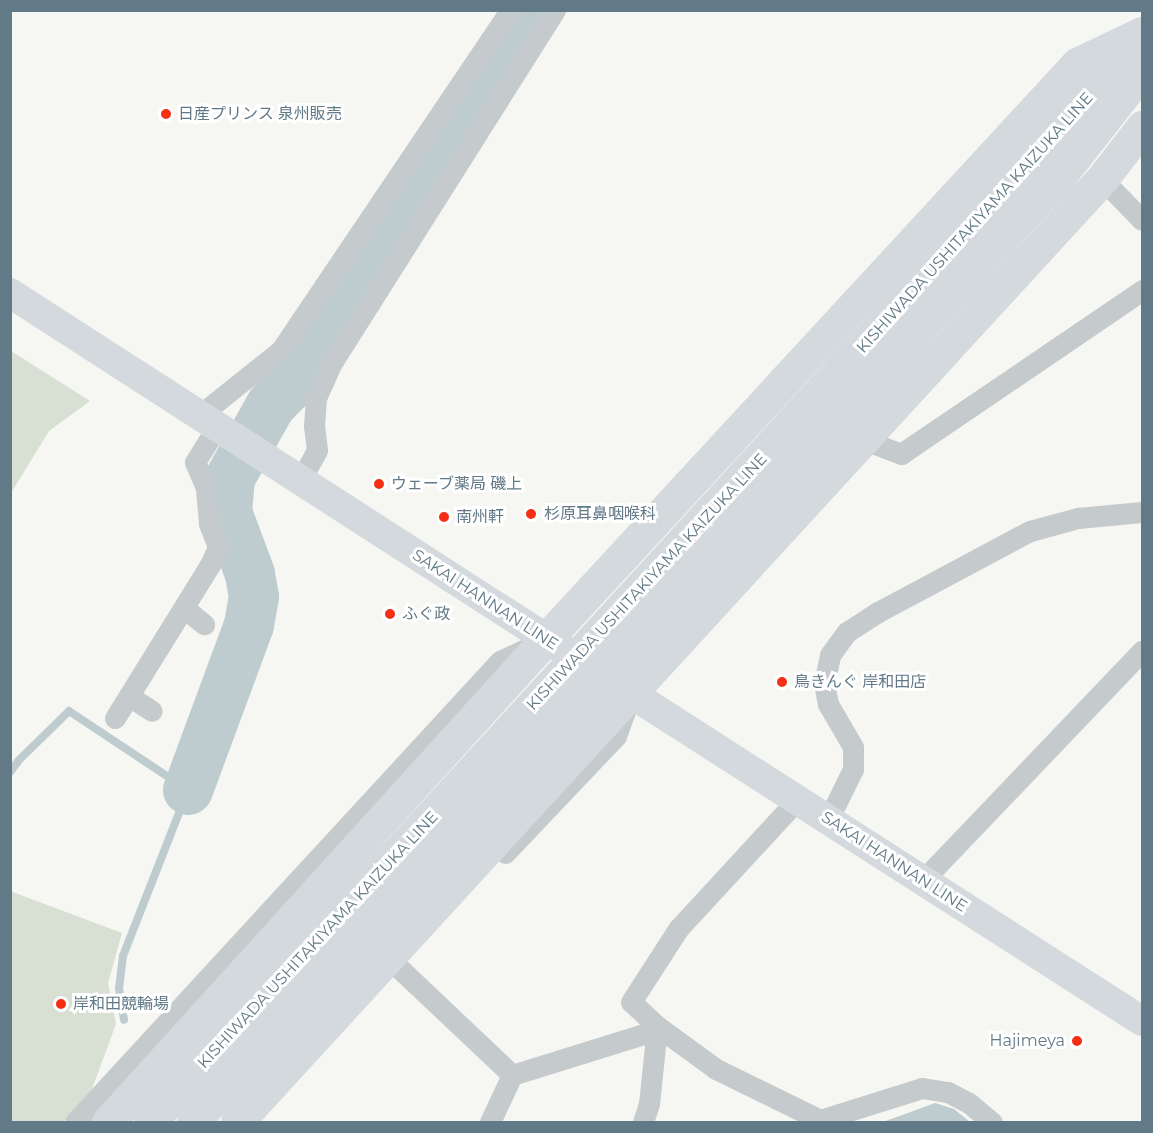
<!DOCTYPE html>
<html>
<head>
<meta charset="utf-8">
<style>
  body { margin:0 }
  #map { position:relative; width:1153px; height:1133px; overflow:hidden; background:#f6f6f2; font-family:Montserrat,"Noto Sans JP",sans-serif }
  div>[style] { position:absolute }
  .green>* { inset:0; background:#d8dfd3 }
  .water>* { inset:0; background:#beccd0 }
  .stream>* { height:8px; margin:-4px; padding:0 4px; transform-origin:4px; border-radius:4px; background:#beccd0 }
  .river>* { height:50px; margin:-25px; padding:0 25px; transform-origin:25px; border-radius:25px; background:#beccd0 }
  .street>* { height:21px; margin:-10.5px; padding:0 10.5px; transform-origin:10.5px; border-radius:10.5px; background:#c5cacd }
  .secondary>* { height:30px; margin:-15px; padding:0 15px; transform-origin:15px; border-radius:15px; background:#d3d9dd }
  .primary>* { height:33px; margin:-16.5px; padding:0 16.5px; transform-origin:16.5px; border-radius:16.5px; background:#d3d9dd }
  .dots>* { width:16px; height:16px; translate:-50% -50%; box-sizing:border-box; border:3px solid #fff; border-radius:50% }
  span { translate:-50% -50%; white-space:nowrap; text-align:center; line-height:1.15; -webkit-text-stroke:6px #fff; paint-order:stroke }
  .poi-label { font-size:16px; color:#627a87 }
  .left { translate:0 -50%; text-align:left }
  .right { translate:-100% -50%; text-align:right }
  .street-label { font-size:16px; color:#627a87 }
  .frame { position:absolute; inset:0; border:12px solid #627a87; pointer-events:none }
</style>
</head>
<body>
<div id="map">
  <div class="green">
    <div style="clip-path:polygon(11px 351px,90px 401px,49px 431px,11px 493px)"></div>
    <div style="clip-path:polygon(10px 891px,122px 933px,108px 983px,116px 1024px,92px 1089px,63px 1122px,11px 1122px)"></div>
  </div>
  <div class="water">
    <div style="clip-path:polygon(935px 1103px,954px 1109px,970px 1122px,883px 1122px)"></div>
  </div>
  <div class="stream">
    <div style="left:10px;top:772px;width:15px;rotate:-53deg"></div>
    <div style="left:19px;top:760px;width:70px;rotate:-44.4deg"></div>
    <div style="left:69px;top:711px;width:143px;rotate:33.6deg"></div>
    <div style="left:188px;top:790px;width:178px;rotate:111.4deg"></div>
    <div style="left:123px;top:956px;width:32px;rotate:97deg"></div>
    <div style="left:119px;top:988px;width:32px;rotate:81deg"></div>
  </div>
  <div class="river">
    <div style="left:188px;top:790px;width:176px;rotate:-69.7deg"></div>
    <div style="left:249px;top:625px;width:28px;rotate:-80deg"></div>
    <div style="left:254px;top:597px;width:23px;rotate:-100deg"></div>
    <div style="left:250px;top:574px;width:66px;rotate:-110.4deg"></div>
    <div style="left:227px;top:512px;width:34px;rotate:-85deg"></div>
    <div style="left:230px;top:478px;width:84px;rotate:-60.7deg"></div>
    <div style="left:271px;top:405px;width:37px;rotate:-45deg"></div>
    <div style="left:297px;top:379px;width:439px;rotate:-57.2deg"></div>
  </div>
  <div class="street">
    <div style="left:1102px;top:179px;width:57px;rotate:45.7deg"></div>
    <div style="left:200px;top:415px;width:104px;rotate:-38.7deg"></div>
    <div style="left:281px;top:350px;width:410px;rotate:-56deg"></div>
    <div style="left:862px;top:439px;width:42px;rotate:21deg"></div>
    <div style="left:901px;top:454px;width:292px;rotate:-34.2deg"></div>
    <div style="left:300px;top:481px;width:35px;rotate:-61deg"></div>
    <div style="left:317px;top:450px;width:24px;rotate:-97deg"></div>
    <div style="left:314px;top:426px;width:28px;rotate:-86deg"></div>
    <div style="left:316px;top:398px;width:35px;rotate:-66deg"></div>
    <div style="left:330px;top:366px;width:421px;rotate:-57.7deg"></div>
    <div style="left:184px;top:608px;width:26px;rotate:39deg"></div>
    <div style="left:129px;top:696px;width:27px;rotate:33deg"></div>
    <div style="left:115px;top:718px;width:180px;rotate:-58.2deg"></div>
    <div style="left:210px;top:565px;width:20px;rotate:-66deg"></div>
    <div style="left:218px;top:547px;width:26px;rotate:-111deg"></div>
    <div style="left:209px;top:523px;width:35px;rotate:-95deg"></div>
    <div style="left:206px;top:488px;width:28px;rotate:-113deg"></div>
    <div style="left:195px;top:462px;width:41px;rotate:-57.8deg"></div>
    <div style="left:828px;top:820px;width:57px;rotate:-63.9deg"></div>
    <div style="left:853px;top:769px;width:22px;rotate:-90deg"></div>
    <div style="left:853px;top:747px;width:50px;rotate:-120.2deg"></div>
    <div style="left:828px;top:704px;width:20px;rotate:-101deg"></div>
    <div style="left:824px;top:684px;width:30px;rotate:-78deg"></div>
    <div style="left:830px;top:655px;width:29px;rotate:-54deg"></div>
    <div style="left:847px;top:632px;width:37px;rotate:-33deg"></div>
    <div style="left:878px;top:612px;width:172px;rotate:-28.1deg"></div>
    <div style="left:1030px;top:531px;width:50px;rotate:-15.2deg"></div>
    <div style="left:1078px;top:518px;width:64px;rotate:-5.4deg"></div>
    <div style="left:505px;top:853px;width:161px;rotate:-46.5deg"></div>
    <div style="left:616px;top:736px;width:33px;rotate:-70deg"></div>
    <div style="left:923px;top:880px;width:317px;rotate:-46.3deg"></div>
    <div style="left:399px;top:968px;width:156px;rotate:43.4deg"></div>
    <div style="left:512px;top:1075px;width:138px;rotate:-17.3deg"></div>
    <div style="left:644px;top:1034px;width:15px;rotate:-32deg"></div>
    <div style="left:657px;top:1026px;width:73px;rotate:36.1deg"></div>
    <div style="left:716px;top:1069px;width:116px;rotate:26.1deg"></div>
    <div style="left:820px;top:1120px;width:107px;rotate:-17.4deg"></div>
    <div style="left:922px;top:1088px;width:26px;rotate:9deg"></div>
    <div style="left:948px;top:1092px;width:24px;rotate:28deg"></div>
    <div style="left:969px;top:1103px;width:30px;rotate:40deg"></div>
    <div style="left:75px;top:1122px;width:627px;rotate:-47.33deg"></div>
    <div style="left:500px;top:661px;width:35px;rotate:-25deg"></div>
    <div style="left:490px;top:1122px;width:52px;rotate:-64.9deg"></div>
    <div style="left:643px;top:1122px;width:19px;rotate:-72deg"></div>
    <div style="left:649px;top:1104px;width:78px;rotate:-84.1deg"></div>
    <div style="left:657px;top:1026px;width:35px;rotate:-137deg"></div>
    <div style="left:631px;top:1002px;width:87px;rotate:-57.2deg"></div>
    <div style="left:678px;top:929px;width:176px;rotate:-47.3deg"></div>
  </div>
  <div class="secondary">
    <div style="left:10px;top:293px;width:663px;rotate:32.8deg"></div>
    <div style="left:610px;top:680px;width:632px;rotate:32.66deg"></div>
  </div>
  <div class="primary">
    <div style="left:108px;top:1122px;width:652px;rotate:-47.8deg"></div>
    <div style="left:546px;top:639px;width:783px;rotate:-47.28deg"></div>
    <div style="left:1077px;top:64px;width:72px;rotate:-25.5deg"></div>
    <div style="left:150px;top:1122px;width:1468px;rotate:-47.48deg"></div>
    <div style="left:193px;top:1122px;width:1283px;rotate:-47.5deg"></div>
    <div style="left:1060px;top:176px;width:133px;rotate:-52deg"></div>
    <div style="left:237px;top:1122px;width:1280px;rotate:-47.47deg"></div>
    <div style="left:1102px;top:179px;width:66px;rotate:-52.4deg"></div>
  </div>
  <div class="dots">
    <div style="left:166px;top:114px;background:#f52f14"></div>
    <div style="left:379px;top:484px;background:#f52f14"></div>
    <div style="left:531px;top:514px;background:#f52f14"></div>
    <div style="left:444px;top:517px;background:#f52f14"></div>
    <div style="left:390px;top:614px;background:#f52f14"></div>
    <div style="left:782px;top:682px;background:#f52f14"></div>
    <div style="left:61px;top:1004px;background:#f52f14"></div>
    <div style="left:1077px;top:1041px;background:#f52f14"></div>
  </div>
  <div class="poi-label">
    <span class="left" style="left:178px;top:114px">日産プリンス 泉州販売</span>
    <span class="left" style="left:391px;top:484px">ウェーブ薬局 磯上</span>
    <span class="left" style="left:544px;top:514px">杉原耳鼻咽喉科</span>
    <span class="left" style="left:456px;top:517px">南州軒</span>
    <span class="left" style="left:402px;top:614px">ふぐ政</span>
    <span class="left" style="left:794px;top:682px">鳥きんぐ 岸和田店</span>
    <span class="left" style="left:73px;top:1004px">岸和田競輪場</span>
    <span class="right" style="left:1065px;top:1041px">Hajimeya</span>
  </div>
  <div class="street-label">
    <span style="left:975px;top:223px;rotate:-48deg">KISHIWADA USHITAKIYAMA KAIZUKA LINE</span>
    <span style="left:647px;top:582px;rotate:-47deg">KISHIWADA USHITAKIYAMA KAIZUKA LINE</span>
    <span style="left:485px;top:600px;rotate:33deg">SAKAI HANNAN LINE</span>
    <span style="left:894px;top:862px;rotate:33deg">SAKAI HANNAN LINE</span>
    <span style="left:318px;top:940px;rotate:-47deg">KISHIWADA USHITAKIYAMA KAIZUKA LINE</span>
  </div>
  <div class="frame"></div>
</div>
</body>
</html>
